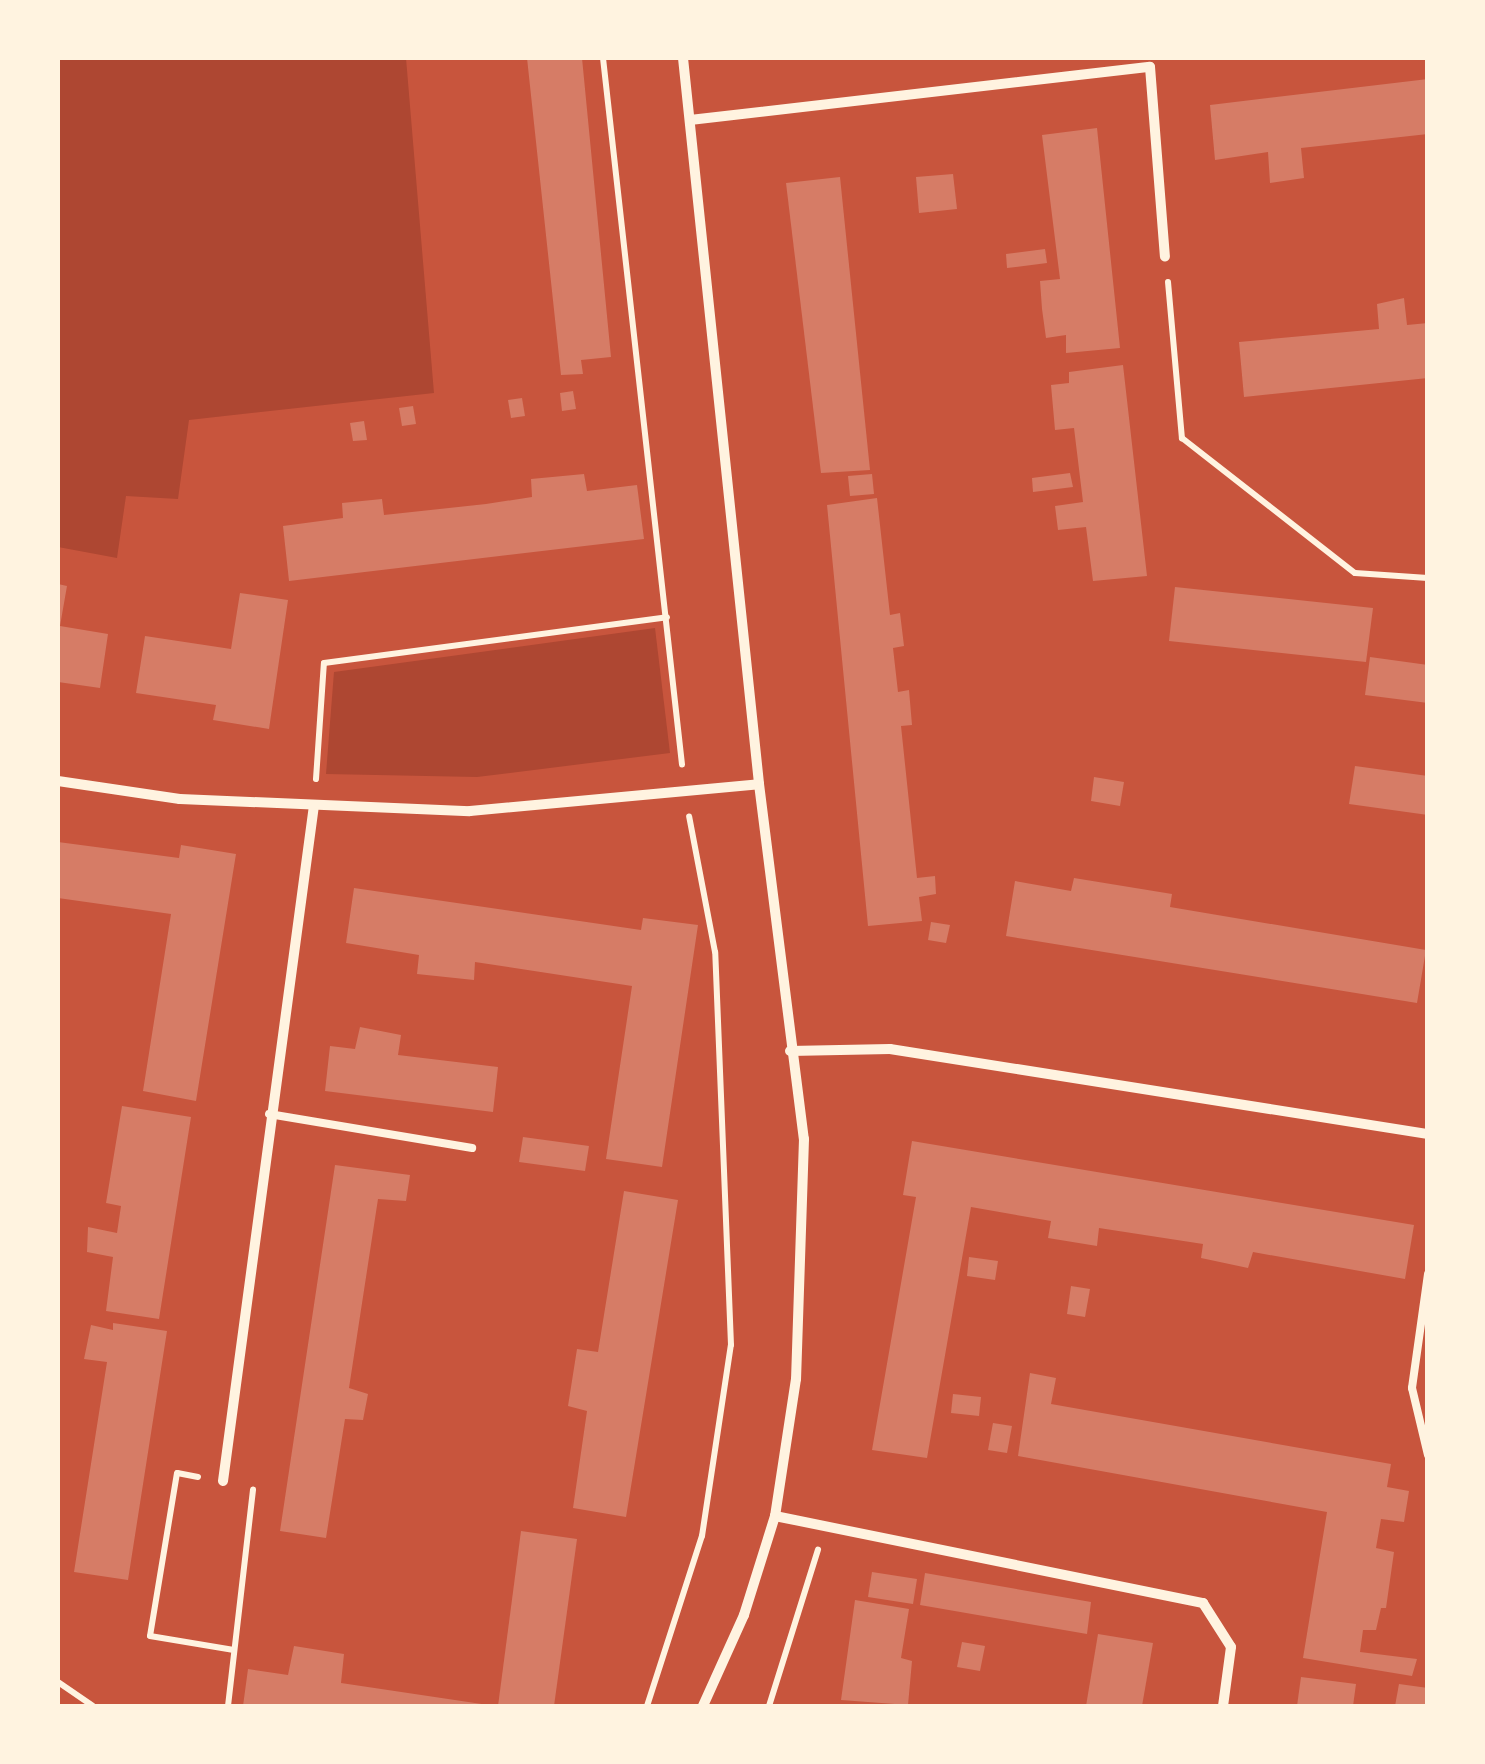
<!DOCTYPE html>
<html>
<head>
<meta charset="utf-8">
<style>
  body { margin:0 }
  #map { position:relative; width:1485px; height:1764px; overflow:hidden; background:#c8553d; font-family:"Sofia Sans Condensed",sans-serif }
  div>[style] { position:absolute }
  .green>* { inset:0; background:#ae4732 }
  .building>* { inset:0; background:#d67c66 }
  .path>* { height:6px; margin:-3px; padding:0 3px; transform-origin:3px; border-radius:3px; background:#fff3e0 }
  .service>* { height:8px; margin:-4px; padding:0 4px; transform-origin:4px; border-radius:4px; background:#fff3e0 }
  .minor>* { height:10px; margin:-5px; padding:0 5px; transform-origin:5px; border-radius:5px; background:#fff3e0 }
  span { translate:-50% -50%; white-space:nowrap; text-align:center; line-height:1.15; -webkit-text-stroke:10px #fff3e0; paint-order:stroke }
  .frame { position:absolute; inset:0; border:60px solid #fff3e0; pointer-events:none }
</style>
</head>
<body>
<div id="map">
  <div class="green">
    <div style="clip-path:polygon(58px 58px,406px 58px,434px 393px,189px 420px,178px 499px,126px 496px,117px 558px,58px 547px)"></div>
    <div style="clip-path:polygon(655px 628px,670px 753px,477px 777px,326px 774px,334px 672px)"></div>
  </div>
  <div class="building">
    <div style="clip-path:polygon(527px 58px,582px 58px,611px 357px,581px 360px,583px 374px,561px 375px)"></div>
    <div style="clip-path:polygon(1428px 79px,1428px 134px,1301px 148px,1304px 178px,1270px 183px,1268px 152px,1215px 160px,1210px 105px)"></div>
    <div style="clip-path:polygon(1097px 128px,1120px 348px,1066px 353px,1066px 335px,1046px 338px,1042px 309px,1040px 281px,1060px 279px,1042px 135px)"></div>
    <div style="clip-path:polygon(953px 174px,957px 209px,919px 213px,916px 177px)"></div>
    <div style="clip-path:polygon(840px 177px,870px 470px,821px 473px,786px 183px)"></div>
    <div style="clip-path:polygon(1045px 249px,1047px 263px,1007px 268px,1006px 254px)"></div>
    <div style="clip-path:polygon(1404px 298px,1407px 325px,1428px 323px,1428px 378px,1244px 397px,1239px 342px,1379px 329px,1377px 304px)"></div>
    <div style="clip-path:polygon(1123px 365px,1147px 576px,1093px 581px,1086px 527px,1058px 530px,1055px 506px,1083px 502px,1074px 428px,1055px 430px,1051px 385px,1069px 383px,1069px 372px)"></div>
    <div style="clip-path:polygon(573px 391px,576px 409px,562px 411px,560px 393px)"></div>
    <div style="clip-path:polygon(522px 398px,525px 416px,511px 418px,508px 400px)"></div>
    <div style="clip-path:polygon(413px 406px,416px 424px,402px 426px,399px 408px)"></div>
    <div style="clip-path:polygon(364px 421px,367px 440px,353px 441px,350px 423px)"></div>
    <div style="clip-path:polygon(1070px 473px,1073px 487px,1033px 492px,1032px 478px)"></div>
    <div style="clip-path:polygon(584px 474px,587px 491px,637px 485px,644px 539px,289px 581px,283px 526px,343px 518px,342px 503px,382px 499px,384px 515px,486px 504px,532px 497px,531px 479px)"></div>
    <div style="clip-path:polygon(872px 474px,874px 494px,850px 496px,848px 476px)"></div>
    <div style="clip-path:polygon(877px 498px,890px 615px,900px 613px,904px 646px,893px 648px,898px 692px,909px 690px,912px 725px,901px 726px,917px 878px,935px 876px,936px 894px,919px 897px,922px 921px,868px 926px,827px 505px)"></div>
    <div style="clip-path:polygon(58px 584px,67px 586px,60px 626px,108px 634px,100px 688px,58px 682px)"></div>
    <div style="clip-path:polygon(1175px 587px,1373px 608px,1366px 662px,1169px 641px)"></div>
    <div style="clip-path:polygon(240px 593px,288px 600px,269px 729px,213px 720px,216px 705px,136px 693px,145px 636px,231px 649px)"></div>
    <div style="clip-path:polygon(1370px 657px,1428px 665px,1428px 703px,1365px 695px)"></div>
    <div style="clip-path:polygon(1355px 766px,1428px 776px,1428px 815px,1349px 804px)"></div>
    <div style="clip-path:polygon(1094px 777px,1124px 782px,1120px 806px,1091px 801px)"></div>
    <div style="clip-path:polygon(58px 842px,179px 858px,181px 845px,236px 854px,196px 1101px,143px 1091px,171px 914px,58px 898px)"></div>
    <div style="clip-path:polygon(1074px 878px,1172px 894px,1170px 907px,1426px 950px,1417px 1003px,1006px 936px,1015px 881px,1071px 891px)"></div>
    <div style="clip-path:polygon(354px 888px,641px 930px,643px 918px,698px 925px,662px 1167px,606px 1159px,632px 986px,475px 962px,474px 980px,417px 974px,419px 955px,346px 943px)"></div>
    <div style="clip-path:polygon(931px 922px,950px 925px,946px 943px,928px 940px)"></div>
    <div style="clip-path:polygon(360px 1027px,401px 1035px,398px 1055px,498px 1067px,493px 1112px,325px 1091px,330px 1046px,355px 1049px)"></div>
    <div style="clip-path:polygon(122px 1106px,191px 1117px,159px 1319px,106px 1311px,113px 1257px,87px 1252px,88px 1227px,117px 1233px,121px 1206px,106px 1203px)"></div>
    <div style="clip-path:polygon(523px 1137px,589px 1146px,585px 1171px,519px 1162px)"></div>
    <div style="clip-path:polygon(912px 1141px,1414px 1225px,1405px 1279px,1253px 1252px,1248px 1268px,1201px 1258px,1203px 1244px,1099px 1228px,1097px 1246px,1048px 1238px,1051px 1221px,971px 1207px,927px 1458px,872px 1450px,916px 1197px,903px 1195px)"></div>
    <div style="clip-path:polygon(335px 1165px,410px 1175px,406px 1201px,378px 1199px,349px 1388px,368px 1394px,363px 1420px,345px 1419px,326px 1538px,280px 1531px)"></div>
    <div style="clip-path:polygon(624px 1191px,678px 1200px,626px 1517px,573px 1508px,587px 1411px,568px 1406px,577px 1349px,598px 1352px)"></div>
    <div style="clip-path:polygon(969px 1257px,998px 1261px,995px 1280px,967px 1276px)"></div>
    <div style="clip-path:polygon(1071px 1286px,1090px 1289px,1085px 1317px,1067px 1314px)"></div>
    <div style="clip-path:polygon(113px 1323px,167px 1331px,128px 1580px,74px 1572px,107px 1362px,84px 1359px,91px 1325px,113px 1330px)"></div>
    <div style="clip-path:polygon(1030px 1373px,1056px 1378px,1051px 1404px,1391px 1464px,1387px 1487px,1409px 1491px,1404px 1522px,1381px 1519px,1376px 1548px,1394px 1552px,1386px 1608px,1381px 1608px,1376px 1630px,1363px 1630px,1360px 1652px,1417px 1659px,1412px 1676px,1303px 1658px,1327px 1512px,1018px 1456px)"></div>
    <div style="clip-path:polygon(953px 1394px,981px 1397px,979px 1416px,951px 1413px)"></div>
    <div style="clip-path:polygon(993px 1423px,1012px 1426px,1007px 1453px,988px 1450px)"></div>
    <div style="clip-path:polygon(521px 1531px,577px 1539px,554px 1706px,498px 1706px)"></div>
    <div style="clip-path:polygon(872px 1572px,917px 1579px,913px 1604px,868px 1597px)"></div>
    <div style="clip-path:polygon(925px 1573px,1091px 1602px,1087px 1634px,920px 1605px)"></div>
    <div style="clip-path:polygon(855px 1600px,909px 1609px,901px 1658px,912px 1661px,908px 1705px,841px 1700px)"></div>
    <div style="clip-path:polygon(1098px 1634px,1153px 1643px,1142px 1706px,1086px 1706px)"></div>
    <div style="clip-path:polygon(962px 1642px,985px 1646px,980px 1671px,957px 1667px)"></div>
    <div style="clip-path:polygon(294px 1646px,344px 1654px,341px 1683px,495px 1706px,243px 1706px,248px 1669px,288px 1675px)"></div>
    <div style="clip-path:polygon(1301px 1677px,1356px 1684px,1353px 1706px,1297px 1706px)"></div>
    <div style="clip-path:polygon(1399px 1684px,1428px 1688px,1428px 1706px,1395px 1706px)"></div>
  </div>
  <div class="path">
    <div style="left:603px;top:58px;width:711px;rotate:83.62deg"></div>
    <div style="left:1168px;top:282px;width:157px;rotate:84.9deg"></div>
    <div style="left:1182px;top:438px;width:219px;rotate:38deg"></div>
    <div style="left:1355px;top:573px;width:73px;rotate:3.9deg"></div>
    <div style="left:316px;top:779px;width:116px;rotate:-86.1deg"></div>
    <div style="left:324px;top:663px;width:346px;rotate:-7.6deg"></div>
    <div style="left:198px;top:1477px;width:21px;rotate:-169deg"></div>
    <div style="left:177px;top:1473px;width:165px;rotate:99.4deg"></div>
    <div style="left:150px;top:1636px;width:85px;rotate:9.5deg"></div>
    <div style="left:58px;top:1682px;width:42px;rotate:34.4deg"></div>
    <div style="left:228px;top:1706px;width:218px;rotate:-83.4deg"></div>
    <div style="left:647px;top:1706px;width:179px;rotate:-72.1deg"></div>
    <div style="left:702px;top:1536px;width:193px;rotate:-81.4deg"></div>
    <div style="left:731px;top:1345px;width:393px;rotate:-92.3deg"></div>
    <div style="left:715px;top:952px;width:138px;rotate:-100.8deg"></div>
    <div style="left:769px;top:1706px;width:164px;rotate:-72.6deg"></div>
  </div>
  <div class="service">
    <div style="left:269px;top:1114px;width:206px;rotate:9.5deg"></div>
    <div style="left:1428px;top:1274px;width:115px;rotate:98deg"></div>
    <div style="left:1412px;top:1388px;width:69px;rotate:76.6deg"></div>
  </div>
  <div class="minor">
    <div style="left:683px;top:58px;width:730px;rotate:84.02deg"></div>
    <div style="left:759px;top:784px;width:358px;rotate:82.8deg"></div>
    <div style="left:804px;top:1139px;width:240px;rotate:91.9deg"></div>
    <div style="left:796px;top:1379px;width:139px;rotate:98.7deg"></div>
    <div style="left:775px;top:1516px;width:104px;rotate:107.4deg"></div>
    <div style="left:744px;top:1615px;width:100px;rotate:114.3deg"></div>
    <div style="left:690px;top:120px;width:463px;rotate:-6.6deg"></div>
    <div style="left:1150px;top:67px;width:190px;rotate:85.5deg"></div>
    <div style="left:58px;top:781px;width:123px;rotate:8.4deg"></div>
    <div style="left:180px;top:799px;width:290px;rotate:2.4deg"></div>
    <div style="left:470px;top:811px;width:290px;rotate:-5.3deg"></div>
    <div style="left:790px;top:1051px;width:100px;rotate:-1.1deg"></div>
    <div style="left:890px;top:1049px;width:545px;rotate:8.98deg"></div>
    <div style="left:223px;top:1481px;width:682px;rotate:-82.33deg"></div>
    <div style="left:775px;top:1516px;width:437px;rotate:11.5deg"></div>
    <div style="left:1203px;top:1603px;width:52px;rotate:57.5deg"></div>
    <div style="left:1231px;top:1647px;width:60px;rotate:97.7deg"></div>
  </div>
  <div class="frame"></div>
</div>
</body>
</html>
